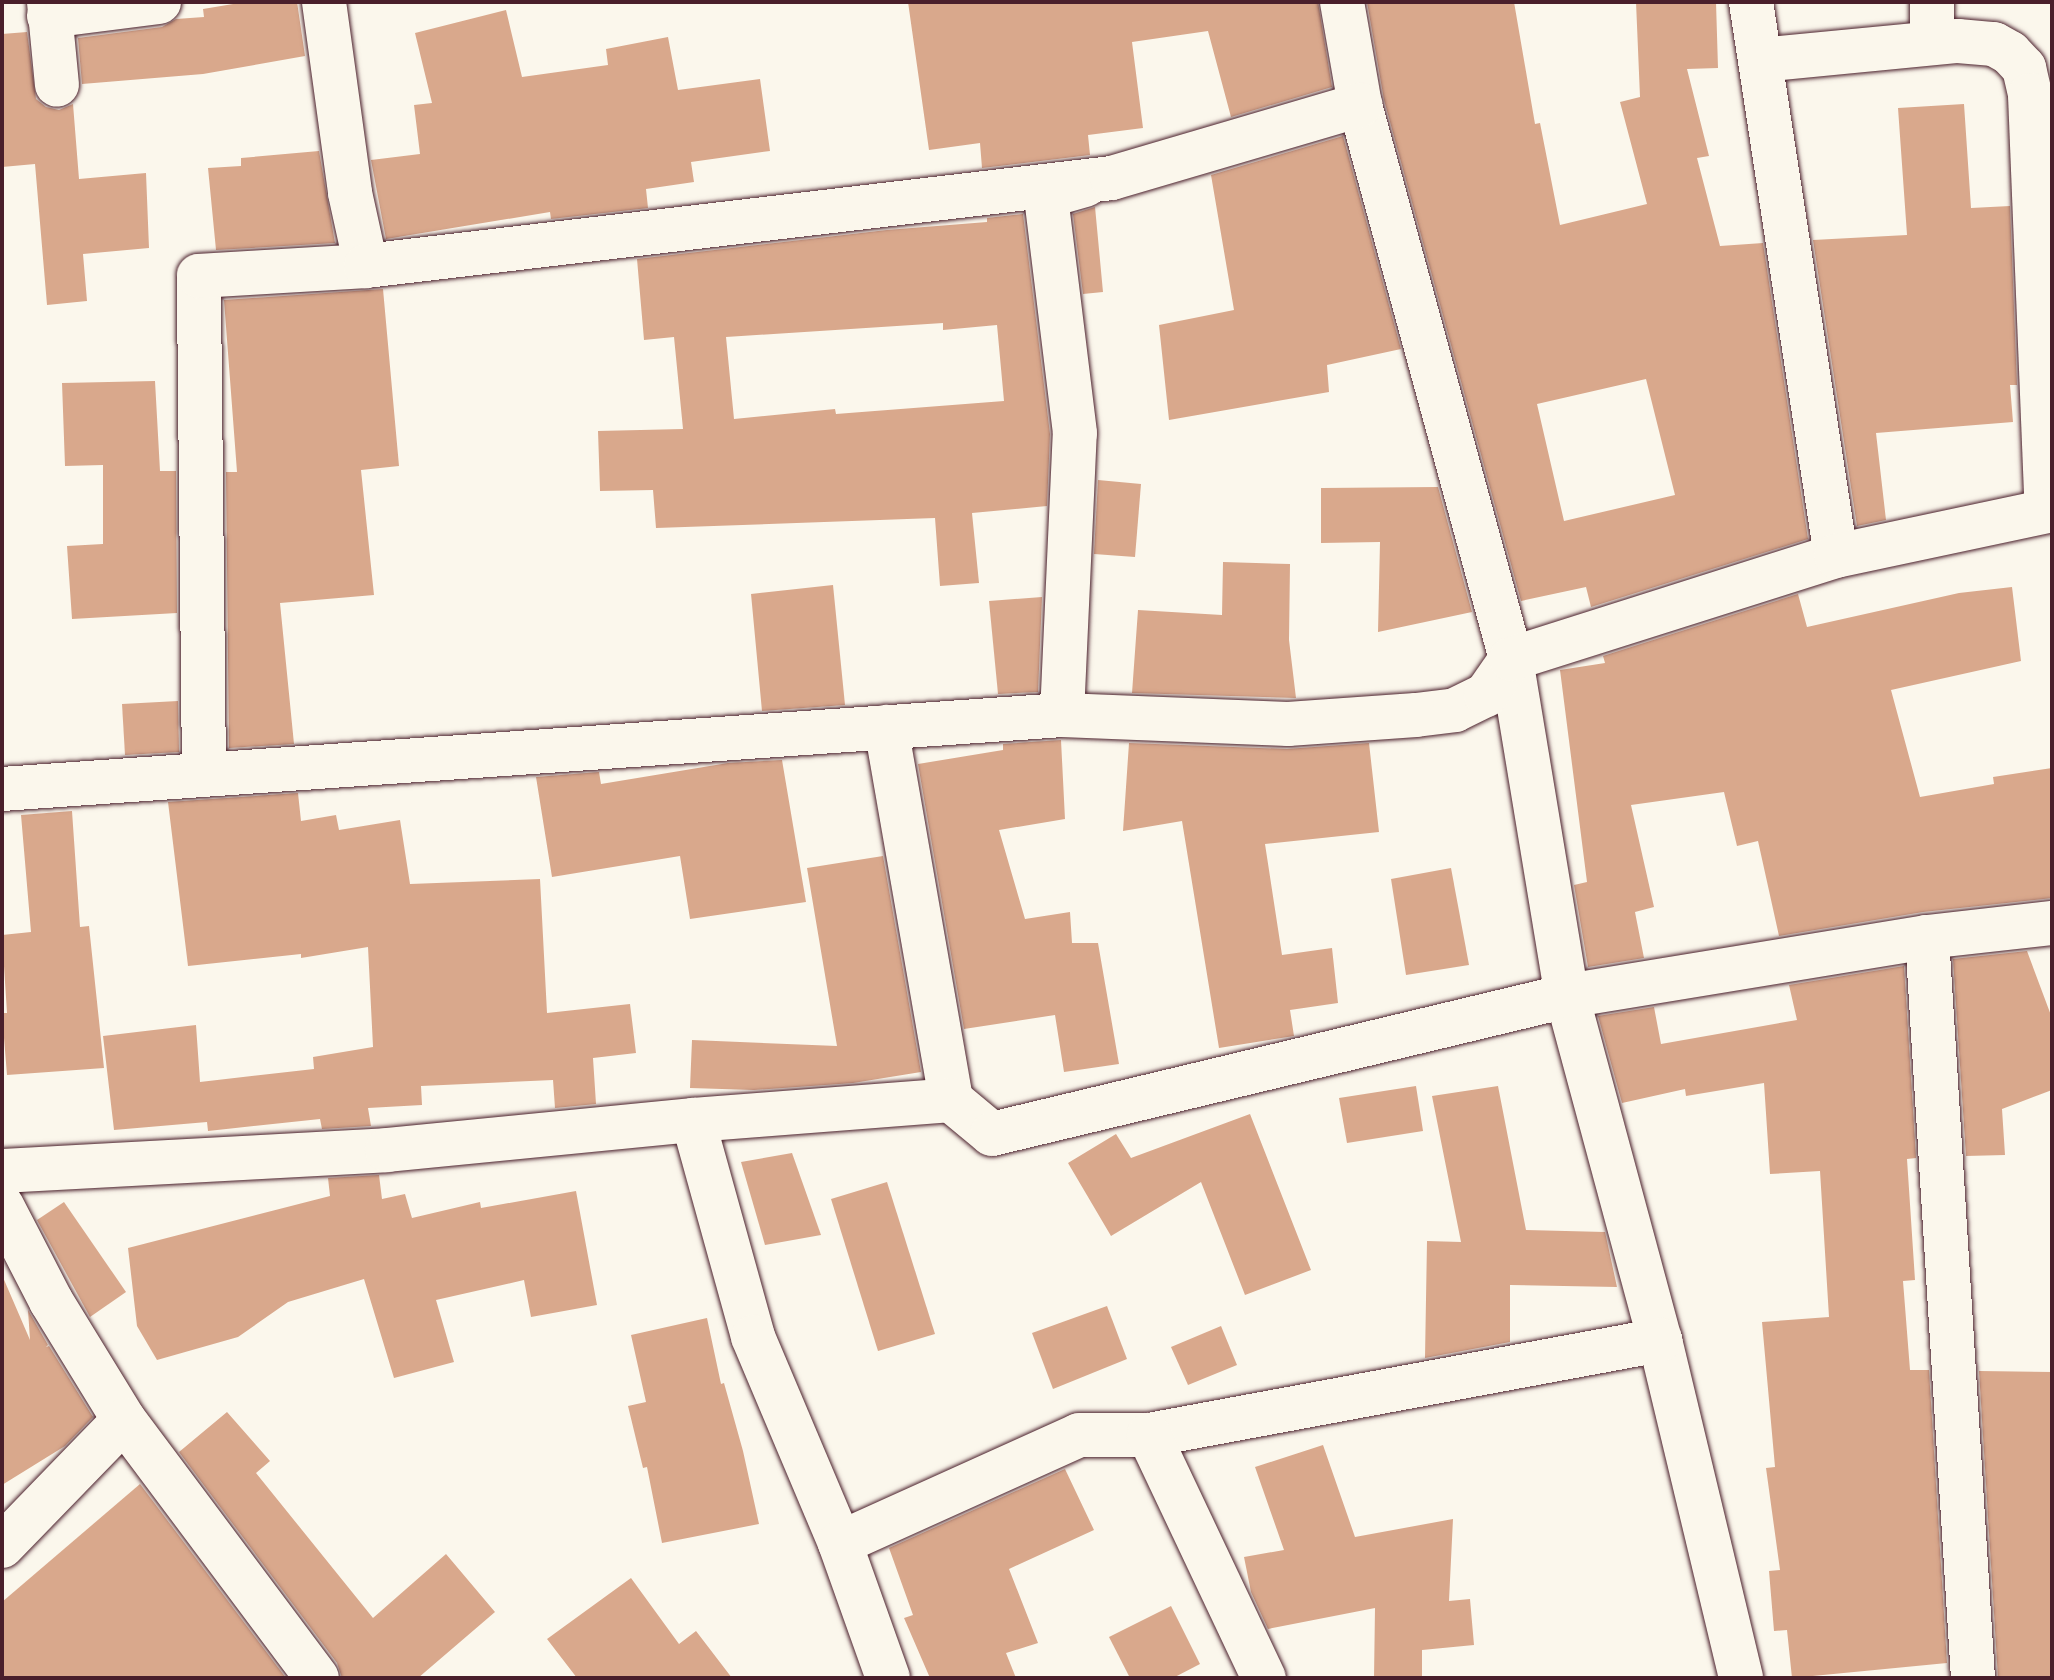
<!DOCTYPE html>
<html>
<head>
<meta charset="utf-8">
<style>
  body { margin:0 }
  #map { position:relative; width:2054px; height:1680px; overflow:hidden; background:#fbf7ec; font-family:"Architects Daughter",sans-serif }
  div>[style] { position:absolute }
  .building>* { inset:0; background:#d9a88c }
  .roads { filter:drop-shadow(0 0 2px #4a1f2b) drop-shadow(0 0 2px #4a1f2b) }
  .minor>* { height:44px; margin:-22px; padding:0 22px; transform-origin:22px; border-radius:22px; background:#fbf7ec }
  span { translate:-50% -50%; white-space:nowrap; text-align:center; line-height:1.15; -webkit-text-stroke:8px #fbf7ec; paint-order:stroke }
  .frame { position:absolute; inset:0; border:4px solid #4a1f2b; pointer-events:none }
</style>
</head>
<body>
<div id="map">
  <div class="building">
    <div style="clip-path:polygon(245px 2px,297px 2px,305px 56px,203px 74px,82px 84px,78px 38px,162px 27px,176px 19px,204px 17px,203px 9px)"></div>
    <div style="clip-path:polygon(908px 2px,1318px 2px,1332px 87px,1231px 117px,1208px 31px,1132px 42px,1143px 128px,1088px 135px,1090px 155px,982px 168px,980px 143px,929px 150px)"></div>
    <div style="clip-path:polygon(evenodd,1367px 2px,1514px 2px,1535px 124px,1540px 123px,1560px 225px,1647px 204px,1620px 102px,1640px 97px,1636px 2px,1716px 2px,1718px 68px,1687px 69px,1709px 156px,1697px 158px,1720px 246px,1763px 243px,1808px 539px,1591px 607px,1586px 587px,1521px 601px,1384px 100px,1367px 2px,1646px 379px,1675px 495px,1564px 521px,1537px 404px,1646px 379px)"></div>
    <div style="clip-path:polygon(506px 10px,522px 77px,608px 65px,606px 49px,668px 37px,678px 90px,760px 79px,770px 151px,691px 162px,694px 182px,646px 189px,648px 208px,551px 219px,550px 212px,386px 239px,371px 160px,420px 154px,414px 105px,432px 103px,415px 33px)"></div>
    <div style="clip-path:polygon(27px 32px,36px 99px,46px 107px,59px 110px,73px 104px,79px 179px,146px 173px,149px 248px,83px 254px,87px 301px,47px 305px,35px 164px,2px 167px,2px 34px)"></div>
    <div style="clip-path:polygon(1964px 104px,1971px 208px,2010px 206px,2017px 385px,2010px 385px,2013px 422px,1876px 433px,1886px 520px,1857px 526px,1813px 240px,1907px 235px,1898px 108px)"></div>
    <div style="clip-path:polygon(1343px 136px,1401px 349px,1327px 365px,1329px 392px,1169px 420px,1159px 325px,1234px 310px,1211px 175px)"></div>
    <div style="clip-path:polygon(319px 151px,335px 243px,216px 250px,208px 168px,241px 166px,241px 158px)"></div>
    <div style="clip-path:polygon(1095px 207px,1103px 292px,1083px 294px,1073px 214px)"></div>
    <div style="clip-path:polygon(evenodd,1023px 214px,1050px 434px,1047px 506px,972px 513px,979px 583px,940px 586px,935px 518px,656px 528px,653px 490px,600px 491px,598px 431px,683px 429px,674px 337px,644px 340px,637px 259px,887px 230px,987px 222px,987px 218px,1023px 214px,943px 323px,943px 330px,997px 325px,1004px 401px,836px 414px,835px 409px,734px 419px,726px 337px,943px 323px)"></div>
    <div style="clip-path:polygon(383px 289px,399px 466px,361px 470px,374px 595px,280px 603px,294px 744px,229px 748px,226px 472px,237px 472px,224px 300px)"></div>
    <div style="clip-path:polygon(155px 381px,160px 471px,176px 471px,177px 613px,72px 619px,67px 546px,103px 544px,103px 465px,65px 466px,62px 383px)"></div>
    <div style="clip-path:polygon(1098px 480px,1141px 484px,1135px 557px,1094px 554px)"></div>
    <div style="clip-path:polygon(1438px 487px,1472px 612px,1378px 632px,1380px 542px,1321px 543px,1321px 488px)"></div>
    <div style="clip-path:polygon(1223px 562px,1290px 564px,1289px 640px,1296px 698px,1132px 693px,1138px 610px,1222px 615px)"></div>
    <div style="clip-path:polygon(833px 585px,845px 705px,762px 711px,751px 594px)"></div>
    <div style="clip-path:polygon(2012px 587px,2021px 661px,1891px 690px,1920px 797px,1994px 784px,1993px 777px,2052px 768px,2052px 898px,1923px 912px,1779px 936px,1758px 841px,1737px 846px,1724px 792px,1631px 805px,1654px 907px,1635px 912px,1644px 958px,1588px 967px,1574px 885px,1587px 882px,1560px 670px,1605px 663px,1603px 656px,1798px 594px,1807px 627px,1959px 593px)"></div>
    <div style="clip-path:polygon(1042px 597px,1038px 692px,998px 694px,989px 601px)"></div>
    <div style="clip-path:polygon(178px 701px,179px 752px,125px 755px,122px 704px)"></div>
    <div style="clip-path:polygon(1061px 740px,1065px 819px,999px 830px,1025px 919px,1070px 912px,1072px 943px,1098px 943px,1119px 1064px,1064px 1072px,1055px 1015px,964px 1029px,918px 764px,1003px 750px,1003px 744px)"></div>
    <div style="clip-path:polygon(1129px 743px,1287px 749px,1369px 743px,1379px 832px,1265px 844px,1282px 955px,1332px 948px,1338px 1003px,1290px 1010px,1294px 1036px,1219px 1048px,1182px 821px,1123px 831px)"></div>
    <div style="clip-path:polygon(782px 760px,806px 902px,690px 919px,680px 856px,552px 877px,536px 777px,599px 772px,601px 784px,728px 763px)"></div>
    <div style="clip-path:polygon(298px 793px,301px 821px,336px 815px,339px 830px,400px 820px,410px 884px,540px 879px,547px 1013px,630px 1004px,636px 1053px,593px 1058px,596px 1104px,555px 1108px,553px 1080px,421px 1086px,422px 1105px,368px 1108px,371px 1126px,322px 1129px,320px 1119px,208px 1131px,207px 1122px,114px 1130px,103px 1036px,196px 1025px,200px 1082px,314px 1069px,313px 1057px,373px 1047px,368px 947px,301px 958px,301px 954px,188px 966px,168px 802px)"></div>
    <div style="clip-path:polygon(72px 811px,80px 927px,89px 926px,104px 1068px,7px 1075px,2px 1013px,7px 1013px,2px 935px,31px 932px,21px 815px)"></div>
    <div style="clip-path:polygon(883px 856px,921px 1072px,853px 1083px,754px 1090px,690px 1088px,692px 1040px,837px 1046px,807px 868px)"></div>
    <div style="clip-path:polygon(1451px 868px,1469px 965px,1406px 975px,1391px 879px)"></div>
    <div style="clip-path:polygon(2027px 951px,2052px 1018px,2052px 1090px,2002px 1109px,2005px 1155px,1966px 1156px,1953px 959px)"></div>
    <div style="clip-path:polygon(1904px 966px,1916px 1158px,1907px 1159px,1915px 1280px,1903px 1281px,1910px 1370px,1929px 1370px,1947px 1663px,1792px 1678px,1787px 1630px,1774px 1631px,1769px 1571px,1780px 1570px,1766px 1468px,1775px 1467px,1762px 1322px,1829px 1317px,1820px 1171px,1770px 1174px,1764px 1083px,1686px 1096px,1685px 1089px,1622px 1103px,1598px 1016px,1654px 1007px,1661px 1044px,1797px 1020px,1789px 985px)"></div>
    <div style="clip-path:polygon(1416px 1086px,1423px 1131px,1347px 1143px,1339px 1098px)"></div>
    <div style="clip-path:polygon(1498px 1086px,1526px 1230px,1605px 1232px,1617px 1287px,1510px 1285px,1510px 1342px,1425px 1358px,1427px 1241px,1461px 1242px,1432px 1096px)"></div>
    <div style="clip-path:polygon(1250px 1114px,1311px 1270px,1245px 1295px,1201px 1182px,1111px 1236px,1068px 1163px,1116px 1134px,1131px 1158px)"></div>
    <div style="clip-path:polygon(792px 1153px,821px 1235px,765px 1245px,741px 1162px)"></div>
    <div style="clip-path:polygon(379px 1175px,382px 1199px,405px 1194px,412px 1218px,480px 1202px,481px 1208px,576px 1191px,597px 1305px,531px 1317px,524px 1280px,436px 1300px,454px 1362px,394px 1378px,364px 1279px,288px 1302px,238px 1337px,157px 1360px,137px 1326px,128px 1248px,330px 1196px,328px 1178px)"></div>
    <div style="clip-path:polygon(887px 1182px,935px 1334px,878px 1351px,831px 1199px)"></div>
    <div style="clip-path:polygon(64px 1202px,126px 1292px,90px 1317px,37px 1220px)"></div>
    <div style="clip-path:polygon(2px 1275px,30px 1340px,28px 1310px,48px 1345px,46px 1347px,49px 1346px,93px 1417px,65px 1446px,2px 1485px)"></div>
    <div style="clip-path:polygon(1107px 1306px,1127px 1359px,1053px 1389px,1032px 1333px)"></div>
    <div style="clip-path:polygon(707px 1318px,721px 1384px,724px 1383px,743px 1451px,759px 1524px,662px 1543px,647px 1467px,643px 1468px,628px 1406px,646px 1402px,631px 1335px)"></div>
    <div style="clip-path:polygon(1221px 1326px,1237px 1365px,1188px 1385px,1171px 1347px)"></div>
    <div style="clip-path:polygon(1979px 1371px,2052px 1372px,2052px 1678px,1998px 1678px)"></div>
    <div style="clip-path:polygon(227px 1412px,270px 1461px,256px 1473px,373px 1618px,446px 1554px,495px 1612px,418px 1678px,342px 1678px,337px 1663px,179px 1452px)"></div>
    <div style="clip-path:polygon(1323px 1445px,1355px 1537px,1453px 1519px,1449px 1601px,1470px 1599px,1474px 1645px,1422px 1650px,1422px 1678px,1374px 1678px,1375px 1608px,1268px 1629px,1251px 1592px,1244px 1557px,1284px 1550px,1255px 1467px)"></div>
    <div style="clip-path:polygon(1065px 1469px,1094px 1530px,1009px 1569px,1038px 1643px,1006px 1653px,1016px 1678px,930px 1678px,904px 1618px,913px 1615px,889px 1548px)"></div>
    <div style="clip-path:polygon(140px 1484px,286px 1678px,2px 1678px,2px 1602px)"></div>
    <div style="clip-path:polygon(631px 1578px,679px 1644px,696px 1631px,732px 1678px,577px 1678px,547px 1639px)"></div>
    <div style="clip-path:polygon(1171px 1606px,1200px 1664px,1173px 1678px,1130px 1678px,1109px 1637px)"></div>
  </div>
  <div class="roads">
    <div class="minor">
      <div style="left:49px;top:2px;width:83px;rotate:84.5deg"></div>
      <div style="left:324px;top:2px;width:193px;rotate:82.2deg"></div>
      <div style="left:350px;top:193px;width:75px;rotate:77.6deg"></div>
      <div style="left:1342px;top:2px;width:105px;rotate:80.1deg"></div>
      <div style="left:1360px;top:105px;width:574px;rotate:74.75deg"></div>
      <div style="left:1511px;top:659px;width:342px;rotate:80.6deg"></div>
      <div style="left:1567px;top:996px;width:356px;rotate:74.9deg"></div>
      <div style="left:1660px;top:1340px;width:348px;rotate:76.5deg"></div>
      <div style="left:1751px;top:2px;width:560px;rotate:81.28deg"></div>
      <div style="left:1932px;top:2px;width:41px;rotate:90deg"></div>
      <div style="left:49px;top:16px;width:111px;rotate:-7.3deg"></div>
      <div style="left:1760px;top:60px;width:199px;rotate:-5.5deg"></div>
      <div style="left:1958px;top:41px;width:36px;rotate:5deg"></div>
      <div style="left:1994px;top:44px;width:18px;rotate:29deg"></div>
      <div style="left:2010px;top:53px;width:21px;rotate:47deg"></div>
      <div style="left:2024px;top:68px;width:28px;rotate:77deg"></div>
      <div style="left:2030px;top:95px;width:416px;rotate:87.7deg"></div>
      <div style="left:1062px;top:715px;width:282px;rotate:-87.4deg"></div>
      <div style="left:1075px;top:433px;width:239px;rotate:-97deg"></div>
      <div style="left:1046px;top:196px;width:41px;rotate:-15.8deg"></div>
      <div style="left:886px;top:727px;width:379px;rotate:80.1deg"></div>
      <div style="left:204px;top:773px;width:497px;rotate:-90.6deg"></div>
      <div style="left:199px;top:276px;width:167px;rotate:-3.4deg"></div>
      <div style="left:366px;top:266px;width:751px;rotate:-6.73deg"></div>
      <div style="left:1112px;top:178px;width:259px;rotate:-16.4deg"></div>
      <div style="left:2px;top:789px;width:1063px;rotate:-3.99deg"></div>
      <div style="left:1062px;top:715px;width:226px;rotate:2.3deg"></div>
      <div style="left:1288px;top:724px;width:128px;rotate:-4deg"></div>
      <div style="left:1416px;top:715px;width:39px;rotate:-7deg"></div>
      <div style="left:1455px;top:710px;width:34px;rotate:-26deg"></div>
      <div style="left:1486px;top:695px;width:44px;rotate:-55.2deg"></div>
      <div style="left:1511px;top:659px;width:341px;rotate:-17.6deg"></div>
      <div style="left:1836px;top:556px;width:221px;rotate:-12deg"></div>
      <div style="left:1927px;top:937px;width:742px;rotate:86.45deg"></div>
      <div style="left:693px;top:1120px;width:225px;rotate:74.5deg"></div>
      <div style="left:753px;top:1337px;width:224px;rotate:67.1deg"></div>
      <div style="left:2px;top:1171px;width:386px;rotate:-3.1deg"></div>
      <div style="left:387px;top:1150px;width:307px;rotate:-5.6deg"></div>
      <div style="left:693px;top:1120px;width:259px;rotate:-4.4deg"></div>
      <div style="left:951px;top:1100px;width:53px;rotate:39.7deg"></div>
      <div style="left:992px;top:1134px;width:591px;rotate:-13.5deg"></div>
      <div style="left:1567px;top:996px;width:365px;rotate:-9.3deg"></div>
      <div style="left:1927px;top:937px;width:126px;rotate:-6.4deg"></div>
      <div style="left:2px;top:1206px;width:107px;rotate:62.7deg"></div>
      <div style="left:51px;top:1301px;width:140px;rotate:58.5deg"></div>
      <div style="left:124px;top:1420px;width:322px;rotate:53.2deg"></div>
      <div style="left:1149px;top:1435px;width:520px;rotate:-10.53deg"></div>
      <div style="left:2px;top:1546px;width:175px;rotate:-45.9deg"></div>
      <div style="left:888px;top:1678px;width:143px;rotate:-109.6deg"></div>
      <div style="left:840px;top:1543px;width:262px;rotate:-24.3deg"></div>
      <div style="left:1079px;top:1435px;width:70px"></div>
      <div style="left:1149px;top:1435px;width:269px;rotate:64.7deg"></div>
    </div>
  </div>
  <div class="frame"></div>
</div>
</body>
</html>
